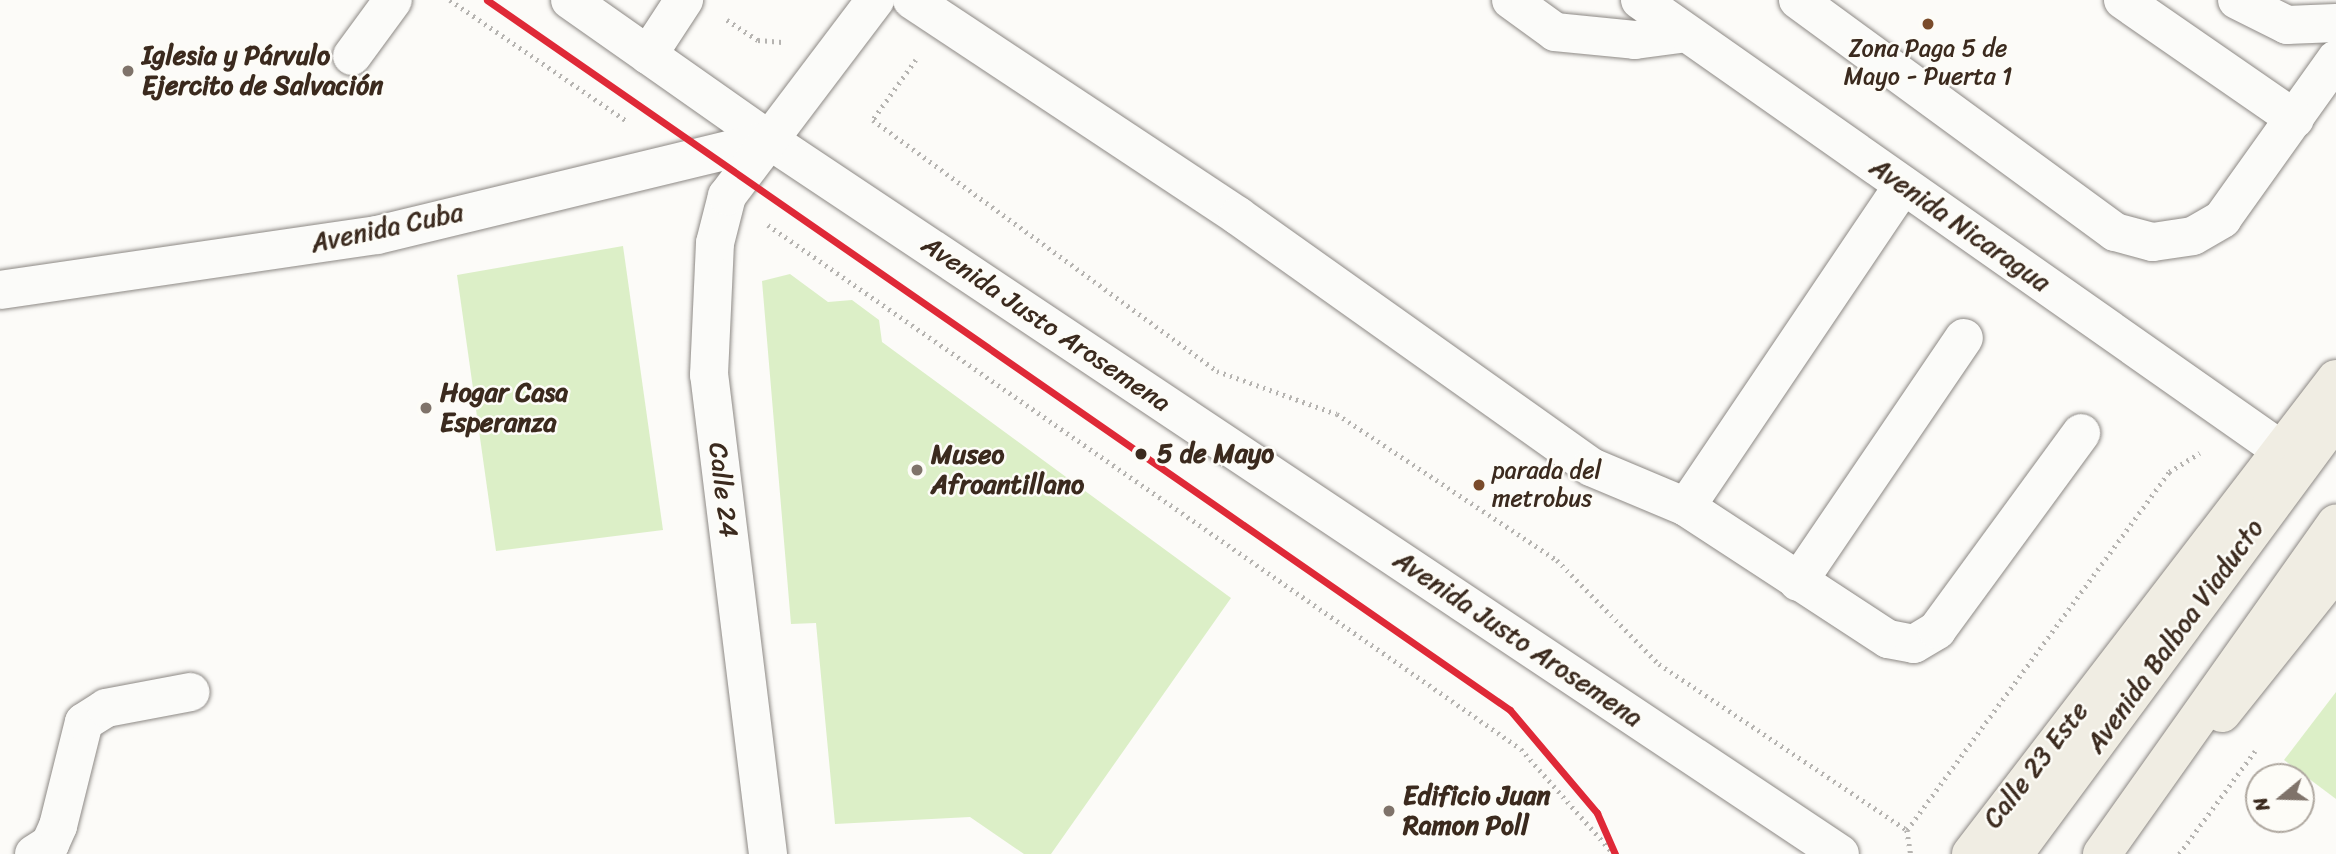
<!DOCTYPE html>
<html>
<head>
<meta charset="utf-8">
<style>
  body { margin:0 }
  #map { position:relative; width:2336px; height:854px; overflow:hidden; background:#fcfbf8; font-family:Sriracha,sans-serif }
  div>[style] { position:absolute }
  .green>* { inset:0; background:#dcefc7 }
  .path>* { height:4.5px; margin-top:-2.25px; transform-origin:0; background:repeating-linear-gradient(90deg,#b6b4b1 0 2px,transparent 0 7px) }
  .roads { filter:drop-shadow(0 0 2px #8d8985) drop-shadow(0 0 2px #8d8985) }
  .minor>* { height:38px; margin:-19px; padding:0 19px; transform-origin:19px; border-radius:19px; background:#fbfbf9 }
  .major>* { height:38px; margin:-19px; padding:0 19px; transform-origin:19px; border-radius:19px; background:#f0ede3 }
  .highway>* { height:38px; margin:-19px; padding:0 19px; transform-origin:19px; border-radius:19px; background:#f0ede3 }
  .metro-1>* { height:7px; margin:-3.5px; padding:0 3.5px; transform-origin:3.5px; border-radius:3.5px; background:#df2937 }
  .dots>* { width:19px; height:19px; translate:-50% -50%; box-sizing:border-box; border:4px solid #fdfcf7; border-radius:50% }
  span { translate:-50% -50%; white-space:nowrap; text-align:center; line-height:1.15; -webkit-text-stroke:5px #fdfcf7; paint-order:stroke }
  .bus-label { font-size:24px; color:#3b2a1e }
  .left { translate:0 -50%; text-align:left }
  .poi-label { font-size:26px; color:#3b2a1e; font-weight:700 }
  .street-label { font-size:26px; color:#3b2a1e }
  .stop-label { font-size:26px; color:#3b2a1e; font-weight:700 }
  .north { position:absolute; left:2245px; top:763px; width:70px; height:70px; box-sizing:border-box; background:#fdfcf7; border:2px solid #afa8a0; border-radius:50%; rotate:251deg; font-size:19px; font-weight:700; line-height:28px; text-align:center; color:#3b2a1e }
  .north::after { content:''; display:block; margin:auto; width:24px; height:32px; background:#7f736a; clip-path:polygon(50% 0,100% 100%,50% 72%,0 100%) }
</style>
</head>
<body>
<div id="map">
  <div class="green">
    <div style="clip-path:polygon(623px 246px,663px 530px,496px 551px,457px 275px)"></div>
    <div style="clip-path:polygon(790px 274px,828px 302px,852px 300px,879px 320px,882px 342px,1231px 598px,1051px 854px,1024px 854px,970px 817px,835px 824px,816px 623px,791px 624px,762px 281px)"></div>
    <div style="clip-path:polygon(2336px 692px,2336px 799px,2284px 760px)"></div>
  </div>
  <div class="path">
    <div style="left:450px;top:0;width:216px;rotate:34.4deg"></div>
    <div style="left:727px;top:20px;width:37px;rotate:33deg"></div>
    <div style="left:758px;top:40px;width:24px;rotate:5deg"></div>
    <div style="left:916px;top:60px;width:74px;rotate:125.6deg"></div>
    <div style="left:873px;top:120px;width:426px;rotate:36.1deg"></div>
    <div style="left:1217px;top:371px;width:127px;rotate:19.7deg"></div>
    <div style="left:1337px;top:414px;width:264px;rotate:33.6deg"></div>
    <div style="left:1557px;top:560px;width:146px;rotate:45.6deg"></div>
    <div style="left:1659px;top:664px;width:298px;rotate:33.8deg"></div>
    <div style="left:1907px;top:830px;width:444px;rotate:-53.8deg"></div>
    <div style="left:2169px;top:472px;width:36px;rotate:-32deg"></div>
    <div style="left:768px;top:225px;width:917px;rotate:34.83deg"></div>
    <div style="left:1521px;top:749px;width:140px;rotate:48.5deg"></div>
    <div style="left:1907px;top:830px;width:24px;rotate:81deg"></div>
    <div style="left:2179px;top:854px;width:128px;rotate:-53.6deg"></div>
  </div>
  <div class="roads">
    <div class="minor">
      <div style="left:570px;top:0;width:243px;rotate:35.1deg"></div>
      <div style="left:769px;top:140px;width:1287px;rotate:33.69deg"></div>
      <div style="left:912px;top:0;width:391px;rotate:33.5deg"></div>
      <div style="left:1238px;top:216px;width:433px;rotate:35.4deg"></div>
      <div style="left:1591px;top:467px;width:103px;rotate:22.8deg"></div>
      <div style="left:1686px;top:507px;width:241px;rotate:33.2deg"></div>
      <div style="left:1888px;top:639px;width:26px;rotate:11deg"></div>
      <div style="left:1914px;top:644px;width:27px;rotate:-31deg"></div>
      <div style="left:1937px;top:630px;width:244px;rotate:-53.8deg"></div>
      <div style="left:1511px;top:0;width:54px;rotate:36deg"></div>
      <div style="left:1555px;top:32px;width:80px;rotate:5.7deg"></div>
      <div style="left:1635px;top:40px;width:51px;rotate:-7.8deg"></div>
      <div style="left:1640px;top:0;width:783px;rotate:35.07deg"></div>
      <div style="left:1798px;top:0;width:393px;rotate:36.2deg"></div>
      <div style="left:2115px;top:232px;width:39px;rotate:15deg"></div>
      <div style="left:2153px;top:242px;width:40px;rotate:-8.5deg"></div>
      <div style="left:2193px;top:236px;width:34px;rotate:-30deg"></div>
      <div style="left:2222px;top:219px;width:196px;rotate:-54.5deg"></div>
      <div style="left:2123px;top:0;width:209px;rotate:34.7deg"></div>
      <div style="left:2237px;top:0;width:56px;rotate:26.6deg"></div>
      <div style="left:2287px;top:25px;width:49px;rotate:-2.3deg"></div>
      <div style="left:648px;top:55px;width:66px;rotate:-56.8deg"></div>
      <div style="left:352px;top:56px;width:69px;rotate:-53.8deg"></div>
      <div style="left:0;top:290px;width:381px;rotate:-8.3deg"></div>
      <div style="left:377px;top:235px;width:403px;rotate:-13.6deg"></div>
      <div style="left:1686px;top:507px;width:388px;rotate:-56deg"></div>
      <div style="left:1798px;top:582px;width:295px;rotate:-55.8deg"></div>
      <div style="left:34px;top:854px;width:19px;rotate:-32deg"></div>
      <div style="left:50px;top:844px;width:20px;rotate:-66deg"></div>
      <div style="left:58px;top:826px;width:107px;rotate:-76deg"></div>
      <div style="left:84px;top:722px;width:26px;rotate:-32deg"></div>
      <div style="left:106px;top:708px;width:86px;rotate:-10.7deg"></div>
      <div style="left:768px;top:854px;width:483px;rotate:-97deg"></div>
      <div style="left:709px;top:375px;width:132px;rotate:-87.4deg"></div>
      <div style="left:715px;top:243px;width:49px;rotate:-75.7deg"></div>
      <div style="left:727px;top:196px;width:246px;rotate:-52.9deg"></div>
    </div>
    <div class="major">
      <div style="left:2222px;top:713px;width:183px;rotate:-51.4deg"></div>
      <div style="left:1971px;top:854px;width:599px;rotate:-52.46deg"></div>
    </div>
    <div class="highway">
      <div style="left:2014px;top:854px;width:542px;rotate:-53.55deg"></div>
      <div style="left:2102px;top:854px;width:405px;rotate:-54.7deg"></div>
    </div>
  </div>
  <div class="metro-1">
    <div style="left:487px;top:0;width:1245px;rotate:34.76deg"></div>
    <div style="left:1510px;top:710px;width:135px;rotate:49.8deg"></div>
    <div style="left:1597px;top:813px;width:45px;rotate:66.3deg"></div>
  </div>
  <div class="dots">
    <div style="left:1928px;top:24px;background:#7a4b2a"></div>
    <div style="left:128px;top:71px;background:#7f736a"></div>
    <div style="left:426px;top:408px;background:#7f736a"></div>
    <div style="left:1141px;top:454px;background:#3b2a1e"></div>
    <div style="left:917px;top:470px;background:#7f736a"></div>
    <div style="left:1479px;top:485px;background:#7a4b2a"></div>
    <div style="left:1389px;top:811px;background:#7f736a"></div>
  </div>
  <div class="bus-label">
    <span style="left:1928px;top:63px">Zona Paga 5 de<br>Mayo - Puerta 1</span>
    <span class="left" style="left:1492px;top:485px">parada del<br>metrobus</span>
  </div>
  <div class="poi-label">
    <span class="left" style="left:142px;top:71px">Iglesia y Párvulo<br>Ejercito de Salvación</span>
    <span class="left" style="left:440px;top:408px">Hogar Casa<br>Esperanza</span>
    <span class="left" style="left:931px;top:470px">Museo<br>Afroantillano</span>
    <span class="left" style="left:1403px;top:811px">Edificio Juan<br>Ramon Poll</span>
  </div>
  <div class="street-label">
    <span style="left:1960px;top:225px;rotate:35deg">Avenida Nicaragua</span>
    <span style="left:387px;top:228px;rotate:-12deg">Avenida Cuba</span>
    <span style="left:1046px;top:324px;rotate:34deg">Avenida Justo Arosemena</span>
    <span style="left:723px;top:490px;rotate:83deg">Calle 24</span>
    <span style="left:2175px;top:636px;rotate:-54deg">Avenida Balboa Viaducto</span>
    <span style="left:1518px;top:639px;rotate:34deg">Avenida Justo Arosemena</span>
    <span style="left:2036px;top:765px;rotate:-52deg">Calle 23 Este</span>
  </div>
  <div class="stop-label">
    <span class="left" style="left:1157px;top:454px">5 de Mayo</span>
  </div>
  <div class="north">N</div>
</div>
</body>
</html>
